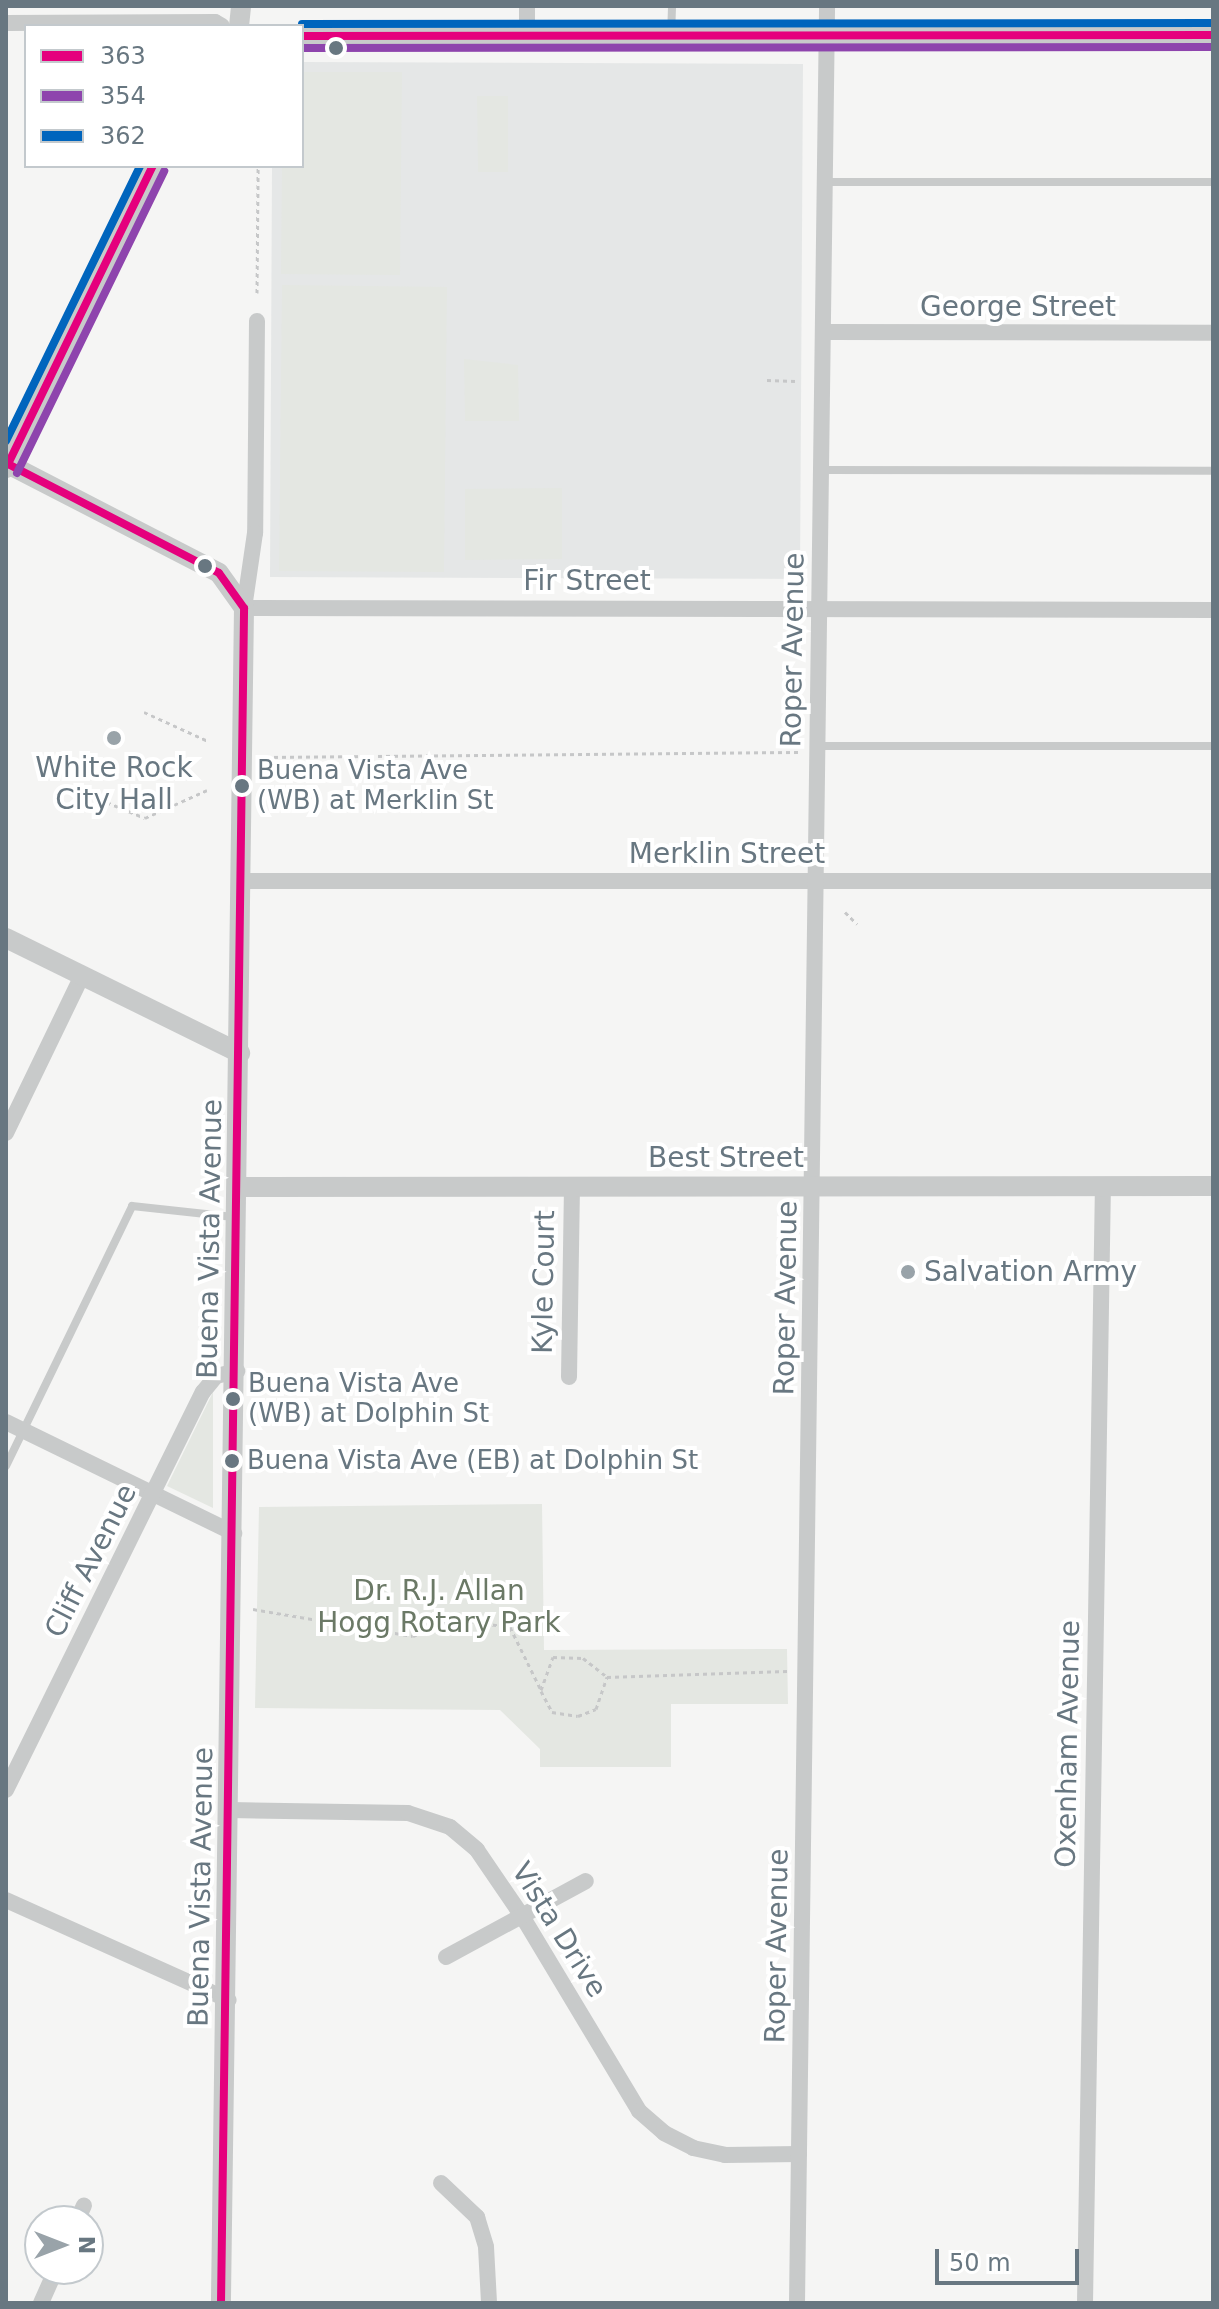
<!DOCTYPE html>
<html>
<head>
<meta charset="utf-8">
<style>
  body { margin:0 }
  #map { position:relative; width:1219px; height:2309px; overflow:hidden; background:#f5f5f4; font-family:"DejaVu Sans",sans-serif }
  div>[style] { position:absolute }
  .built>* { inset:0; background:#e5e7e7 }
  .green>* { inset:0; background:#e4e7e2 }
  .path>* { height:3px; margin-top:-1.5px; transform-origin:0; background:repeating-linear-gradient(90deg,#c6c7c8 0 4px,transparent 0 8px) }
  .service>* { height:8px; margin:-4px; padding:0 4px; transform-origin:4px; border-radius:4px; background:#c8caca }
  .minor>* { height:16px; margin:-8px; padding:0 8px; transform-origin:8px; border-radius:8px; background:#c8caca }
  .tertiary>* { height:20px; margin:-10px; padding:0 10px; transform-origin:10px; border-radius:10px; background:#c8caca }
  .bus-1>* { height:8px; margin:-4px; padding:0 4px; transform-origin:4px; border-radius:4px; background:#e5007d }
  .bus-2>* { height:8px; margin:-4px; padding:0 4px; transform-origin:4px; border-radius:4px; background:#8e44ad }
  .bus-3>* { height:8px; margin:-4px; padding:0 4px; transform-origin:4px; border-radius:4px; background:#0065bd }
  .dots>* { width:22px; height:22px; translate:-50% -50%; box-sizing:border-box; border:4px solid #fff; border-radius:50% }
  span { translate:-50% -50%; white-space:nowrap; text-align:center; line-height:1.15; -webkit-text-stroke:8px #fff; paint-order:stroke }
  .bus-label { font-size:26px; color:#687781 }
  .left { translate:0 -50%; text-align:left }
  .street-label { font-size:28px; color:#687781 }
  .poi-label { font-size:28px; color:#687781 }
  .park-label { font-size:28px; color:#6b7966 }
  .frame { position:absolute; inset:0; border:8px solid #687781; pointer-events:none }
  .legend { position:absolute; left:24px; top:24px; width:280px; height:144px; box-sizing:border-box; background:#fff; border:2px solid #c3c9cd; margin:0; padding:10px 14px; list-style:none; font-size:24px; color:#687781 }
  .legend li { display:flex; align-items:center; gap:16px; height:40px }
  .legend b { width:40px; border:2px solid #c3c9cd }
  .north { position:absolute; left:24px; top:2205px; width:80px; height:80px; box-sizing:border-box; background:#fff; border:2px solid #c3c9cd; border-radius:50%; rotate:90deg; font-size:22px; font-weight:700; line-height:32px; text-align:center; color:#687781 }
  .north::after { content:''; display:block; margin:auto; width:28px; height:36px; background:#99a3a9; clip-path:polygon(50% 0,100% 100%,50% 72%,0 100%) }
  .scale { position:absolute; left:935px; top:2249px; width:144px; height:36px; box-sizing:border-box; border:4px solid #687781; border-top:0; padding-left:10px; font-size:24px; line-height:28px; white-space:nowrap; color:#687781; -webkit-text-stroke:6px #fff; paint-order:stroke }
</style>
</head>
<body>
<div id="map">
  <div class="built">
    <div style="clip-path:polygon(302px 62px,803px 64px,800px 579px,270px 577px,272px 166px,302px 166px)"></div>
  </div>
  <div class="green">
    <div style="clip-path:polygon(302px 72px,402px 72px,400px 275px,281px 274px,282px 166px,302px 166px)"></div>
    <div style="clip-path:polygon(477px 96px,508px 96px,508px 172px,478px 172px)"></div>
    <div style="clip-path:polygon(282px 285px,447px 287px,444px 572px,279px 571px)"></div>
    <div style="clip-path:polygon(464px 359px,518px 365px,519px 421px,465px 421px)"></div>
    <div style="clip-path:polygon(562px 488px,562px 559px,465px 560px,465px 489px)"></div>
    <div style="clip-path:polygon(213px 1392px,213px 1508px,167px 1486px)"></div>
    <div style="clip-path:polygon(542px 1504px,544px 1650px,787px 1649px,788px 1704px,671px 1704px,671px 1767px,540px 1767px,540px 1749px,500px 1710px,255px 1708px,259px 1507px)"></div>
  </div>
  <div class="path">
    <div style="left:257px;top:293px;width:127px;rotate:-89.5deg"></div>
    <div style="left:767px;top:380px;width:28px;rotate:2deg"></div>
    <div style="left:144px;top:712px;width:70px;rotate:24.4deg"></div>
    <div style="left:266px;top:757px;width:534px;rotate:-0.54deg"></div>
    <div style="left:92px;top:796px;width:57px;rotate:22.5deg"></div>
    <div style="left:145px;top:818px;width:68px;rotate:-24.3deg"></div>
    <div style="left:845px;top:912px;width:17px;rotate:45deg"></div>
    <div style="left:253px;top:1609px;width:162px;rotate:9.6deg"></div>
    <div style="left:413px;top:1636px;width:43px;rotate:-23deg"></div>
    <div style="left:453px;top:1619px;width:58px;rotate:8deg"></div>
    <div style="left:510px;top:1627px;width:70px;rotate:63.8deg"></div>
    <div style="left:541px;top:1690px;width:35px;rotate:-70deg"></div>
    <div style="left:553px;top:1657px;width:30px;rotate:2deg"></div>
    <div style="left:583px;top:1658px;width:31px;rotate:38deg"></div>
    <div style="left:607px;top:1677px;width:181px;rotate:-1.9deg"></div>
    <div style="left:541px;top:1691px;width:24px;rotate:62deg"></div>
    <div style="left:552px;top:1712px;width:26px;rotate:9deg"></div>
    <div style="left:578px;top:1716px;width:19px;rotate:-21deg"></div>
    <div style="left:596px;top:1709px;width:34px;rotate:-71deg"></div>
  </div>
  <div class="service">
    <div style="left:671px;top:36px;width:30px;rotate:-88deg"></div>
    <div style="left:825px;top:182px;width:388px"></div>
    <div style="left:821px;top:470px;width:392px;rotate:0.1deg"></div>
    <div style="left:818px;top:746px;width:395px"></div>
    <div style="left:6px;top:1466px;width:289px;rotate:-64.1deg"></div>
    <div style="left:132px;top:1206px;width:102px;rotate:6.2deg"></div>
  </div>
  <div class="minor">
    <div style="left:527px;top:6px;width:29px;rotate:90deg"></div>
    <div style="left:6px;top:23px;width:209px;rotate:-0.3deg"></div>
    <div style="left:215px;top:22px;width:8px;rotate:30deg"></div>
    <div style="left:257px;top:321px;width:212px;rotate:90.5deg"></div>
    <div style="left:255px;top:533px;width:76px;rotate:98.3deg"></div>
    <div style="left:244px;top:608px;width:969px;rotate:0.12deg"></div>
    <div style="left:823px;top:332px;width:390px;rotate:0.1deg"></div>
    <div style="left:242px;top:881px;width:971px"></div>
    <div style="left:6px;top:1133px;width:174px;rotate:-64.2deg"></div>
    <div style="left:569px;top:1377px;width:190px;rotate:-89.1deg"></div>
    <div style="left:6px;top:1422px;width:254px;rotate:26deg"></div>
    <div style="left:6px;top:1790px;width:444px;rotate:-63.7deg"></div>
    <div style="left:203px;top:1392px;width:21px;rotate:-51deg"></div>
    <div style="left:216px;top:1376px;width:22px;rotate:-13deg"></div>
    <div style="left:230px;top:1810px;width:178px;rotate:1deg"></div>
    <div style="left:408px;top:1813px;width:44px;rotate:18.4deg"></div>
    <div style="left:450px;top:1827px;width:35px;rotate:40deg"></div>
    <div style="left:477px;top:1850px;width:80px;rotate:55.7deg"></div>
    <div style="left:522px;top:1916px;width:227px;rotate:59deg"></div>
    <div style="left:639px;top:2111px;width:33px;rotate:41deg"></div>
    <div style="left:664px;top:2133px;width:33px;rotate:27deg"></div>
    <div style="left:693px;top:2148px;width:33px;rotate:12deg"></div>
    <div style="left:725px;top:2155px;width:74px;rotate:-0.8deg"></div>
    <div style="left:6px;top:1900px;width:244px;rotate:24.2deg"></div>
    <div style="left:446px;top:1957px;width:159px;rotate:-28.5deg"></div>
    <div style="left:441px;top:2183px;width:50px;rotate:43.4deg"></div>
    <div style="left:477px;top:2217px;width:31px;rotate:73deg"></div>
    <div style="left:486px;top:2247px;width:56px;rotate:86.9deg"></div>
    <div style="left:77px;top:2221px;width:17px;rotate:-66deg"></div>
    <div style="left:41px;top:2303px;width:37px;rotate:-66deg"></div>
    <div style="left:797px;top:2303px;width:2297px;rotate:-89.25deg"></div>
    <div style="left:1085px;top:2303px;width:1118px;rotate:-89.08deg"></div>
  </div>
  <div class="tertiary">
    <div style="left:239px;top:26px;width:20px;rotate:-84deg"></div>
    <div style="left:302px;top:36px;width:911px;rotate:-0.06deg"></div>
    <div style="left:8px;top:464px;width:237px;rotate:27.3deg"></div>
    <div style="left:219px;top:573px;width:43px;rotate:54.5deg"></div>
    <div style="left:244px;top:608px;width:1695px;rotate:90.78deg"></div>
    <div style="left:6px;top:468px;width:336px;rotate:-64deg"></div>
    <div style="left:6px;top:938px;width:261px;rotate:26.2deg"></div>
    <div style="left:239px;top:1187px;width:974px;rotate:-0.06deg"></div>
  </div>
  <div class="bus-1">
    <div style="left:302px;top:36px;width:911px;rotate:-0.06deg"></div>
    <div style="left:8px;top:464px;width:331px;rotate:-64.1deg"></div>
    <div style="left:8px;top:464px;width:237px;rotate:27.3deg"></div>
    <div style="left:219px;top:573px;width:43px;rotate:54.5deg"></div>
    <div style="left:221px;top:2303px;width:1695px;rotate:-89.22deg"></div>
  </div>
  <div class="bus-2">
    <div style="left:302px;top:48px;width:911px;rotate:-0.06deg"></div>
    <div style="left:17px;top:473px;width:336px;rotate:-64deg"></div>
  </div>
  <div class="bus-3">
    <div style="left:302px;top:24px;width:911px;rotate:-0.06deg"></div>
    <div style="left:6px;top:441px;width:306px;rotate:-64deg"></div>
  </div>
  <div class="dots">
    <div style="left:336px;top:48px;background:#687781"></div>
    <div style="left:205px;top:566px;background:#687781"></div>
    <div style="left:114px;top:738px;background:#99a3a9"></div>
    <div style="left:242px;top:786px;background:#687781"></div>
    <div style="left:908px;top:1272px;background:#99a3a9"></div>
    <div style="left:233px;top:1399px;background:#687781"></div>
    <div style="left:232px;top:1461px;background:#687781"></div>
  </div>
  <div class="bus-label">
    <span class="left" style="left:257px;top:786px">Buena Vista Ave<br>(WB) at Merklin St</span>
    <span class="left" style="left:248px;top:1399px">Buena Vista Ave<br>(WB) at Dolphin St</span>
    <span class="left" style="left:247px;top:1461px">Buena Vista Ave (EB) at Dolphin St</span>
  </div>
  <div class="street-label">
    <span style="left:1018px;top:307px">George Street</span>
    <span style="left:587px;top:581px">Fir Street</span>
    <span style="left:793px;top:650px;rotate:-89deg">Roper Avenue</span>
    <span style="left:727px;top:854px">Merklin Street</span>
    <span style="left:726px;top:1158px">Best Street</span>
    <span style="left:210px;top:1239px;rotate:-89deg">Buena Vista Avenue</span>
    <span style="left:544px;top:1282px;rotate:-89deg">Kyle Court</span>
    <span style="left:786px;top:1298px;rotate:-89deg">Roper Avenue</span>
    <span style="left:91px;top:1561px;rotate:-63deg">Cliff Avenue</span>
    <span style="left:1068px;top:1744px;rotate:-89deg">Oxenham Avenue</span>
    <span style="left:201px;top:1887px;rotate:-89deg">Buena Vista Avenue</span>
    <span style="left:559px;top:1930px;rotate:58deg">Vista Drive</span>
    <span style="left:777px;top:1946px;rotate:-89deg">Roper Avenue</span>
  </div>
  <div class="poi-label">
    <span style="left:114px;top:784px">White Rock<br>City Hall</span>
    <span class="left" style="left:924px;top:1272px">Salvation Army</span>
  </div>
  <div class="park-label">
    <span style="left:439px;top:1607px">Dr. R.J. Allan<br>Hogg Rotary Park</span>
  </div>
  <div class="frame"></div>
  <ul class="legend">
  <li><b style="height:10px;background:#e5007d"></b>363</li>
  <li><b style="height:10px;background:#8e44ad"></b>354</li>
  <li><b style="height:10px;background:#0065bd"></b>362</li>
  </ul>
  <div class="north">N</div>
  <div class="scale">50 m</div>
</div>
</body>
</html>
